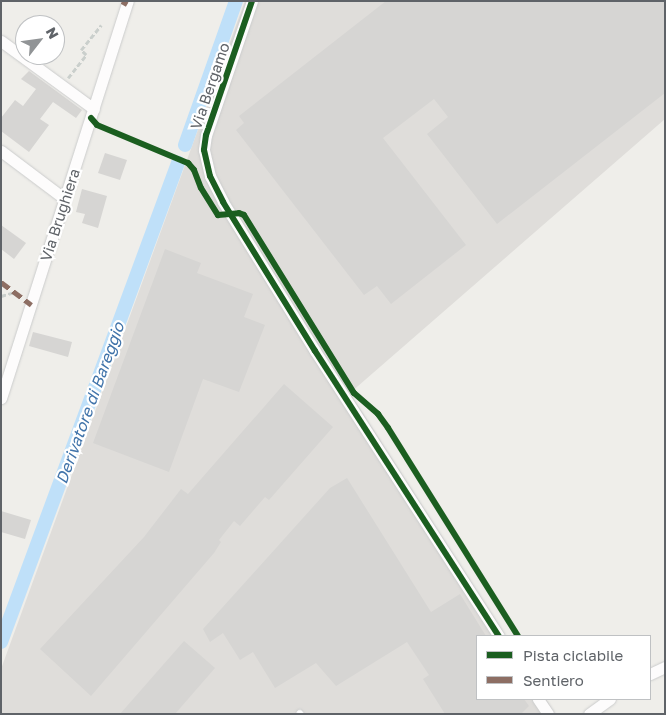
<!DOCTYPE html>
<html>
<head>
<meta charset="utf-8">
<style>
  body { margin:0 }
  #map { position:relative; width:666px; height:715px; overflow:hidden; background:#efeeea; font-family:"Golos Text",sans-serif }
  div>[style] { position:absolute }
  .industrial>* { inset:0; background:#dfddda }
  .canal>* { height:14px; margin:-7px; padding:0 7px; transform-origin:7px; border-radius:7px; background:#bfe0f9 }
  .building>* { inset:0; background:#d6d5d3 }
  .path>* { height:2.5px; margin-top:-1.25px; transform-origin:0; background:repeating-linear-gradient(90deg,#cacfcc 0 5px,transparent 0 7.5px) }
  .roads { filter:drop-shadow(0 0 1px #cbcccc) drop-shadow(0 0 1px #cbcccc) }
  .lane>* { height:5.5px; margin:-2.75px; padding:0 2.75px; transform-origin:2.75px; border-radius:2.75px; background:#fdfcfc }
  .street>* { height:11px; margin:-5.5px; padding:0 5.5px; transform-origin:5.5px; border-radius:5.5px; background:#fdfcfc }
  .quiet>* { height:5px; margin-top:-2.5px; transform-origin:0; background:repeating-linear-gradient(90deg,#8d6e63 0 10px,transparent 0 15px) }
  .cycleway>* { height:6px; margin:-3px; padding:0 3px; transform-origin:3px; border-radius:3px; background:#1b5e20 }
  span { translate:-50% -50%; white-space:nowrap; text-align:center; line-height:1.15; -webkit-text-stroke:4.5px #fff; paint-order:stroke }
  .street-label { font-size:15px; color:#5f6368 }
  .water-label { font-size:16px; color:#4174aa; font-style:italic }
  .frame { position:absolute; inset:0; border:2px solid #5f6368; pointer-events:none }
  .legend { position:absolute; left:476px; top:635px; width:175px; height:65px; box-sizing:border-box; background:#fff; border:1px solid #bfc1c3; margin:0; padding:6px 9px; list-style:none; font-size:15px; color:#5f6368 }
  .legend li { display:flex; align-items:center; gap:10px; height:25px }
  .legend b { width:25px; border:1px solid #bfc1c3 }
  .north { position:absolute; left:15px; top:15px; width:50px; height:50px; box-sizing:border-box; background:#fff; border:1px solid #bfc1c3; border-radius:50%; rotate:60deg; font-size:14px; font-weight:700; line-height:20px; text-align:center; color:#5f6368 }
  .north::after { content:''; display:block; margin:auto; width:18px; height:22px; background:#919496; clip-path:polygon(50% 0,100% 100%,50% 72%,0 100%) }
</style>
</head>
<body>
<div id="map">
  <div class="industrial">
    <div style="clip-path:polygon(245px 1px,665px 1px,665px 119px,350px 393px,506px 636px,477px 636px,477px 699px,546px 699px,555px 714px,1px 714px,1px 669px)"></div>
  </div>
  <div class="canal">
    <div style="left:185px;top:145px;width:153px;rotate:-70.5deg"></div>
    <div style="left:1px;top:642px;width:511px;rotate:-69.72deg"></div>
  </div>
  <div class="building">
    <div style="clip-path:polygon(386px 1px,665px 1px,665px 93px,497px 224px,427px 134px,448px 117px,434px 99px,383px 138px,466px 245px,391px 304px,377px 286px,364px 295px,236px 130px,244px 123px,239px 116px)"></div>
    <div style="clip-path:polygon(29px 71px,82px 110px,76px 118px,53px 102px,40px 119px,49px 125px,29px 152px,1px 131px,1px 118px,15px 100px,23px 106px,36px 89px,21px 79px)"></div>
    <div style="clip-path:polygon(105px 153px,127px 160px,120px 180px,98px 173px)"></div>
    <div style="clip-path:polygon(82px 189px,107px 196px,98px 228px,82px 223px,85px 214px,76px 212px)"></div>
    <div style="clip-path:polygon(1px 225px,26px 243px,14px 259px,1px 249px)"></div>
    <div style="clip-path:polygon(165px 249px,201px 263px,197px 273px,253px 294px,244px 317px,265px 325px,239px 392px,203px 379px,169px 472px,93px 443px)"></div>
    <div style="clip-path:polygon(33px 332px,72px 342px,68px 357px,29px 346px)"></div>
    <div style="clip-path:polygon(284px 384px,333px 427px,269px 500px,265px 497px,240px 526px,234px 521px,219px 540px,221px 542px,214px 553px,91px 696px,40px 649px,144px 537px,181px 489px,188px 494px)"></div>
    <div style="clip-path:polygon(347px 478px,431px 612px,460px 594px,486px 636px,477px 636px,477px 699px,524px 699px,529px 706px,521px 714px,445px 714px,423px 679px,429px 675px,407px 642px,336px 686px,316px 663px,275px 688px,253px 652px,240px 660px,223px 633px,210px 642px,203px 629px,330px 488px)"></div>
    <div style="clip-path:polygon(1px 511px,31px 520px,25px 539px,1px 532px)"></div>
    <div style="clip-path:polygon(184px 641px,215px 668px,175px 714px,120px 714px)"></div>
  </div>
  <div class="path">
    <div style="left:68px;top:78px;width:29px;rotate:-52deg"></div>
    <div style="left:86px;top:55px;width:7px;rotate:-135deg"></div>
    <div style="left:81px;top:50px;width:32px;rotate:-51deg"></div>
    <div style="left:1px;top:296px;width:15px;rotate:-16deg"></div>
  </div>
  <div class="roads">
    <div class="lane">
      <div style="left:300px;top:713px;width:1px;rotate:45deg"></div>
    </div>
    <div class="street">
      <div style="left:252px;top:1px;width:142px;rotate:108.9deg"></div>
      <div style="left:206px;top:135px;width:15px;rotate:98deg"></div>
      <div style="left:204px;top:150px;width:27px;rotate:77deg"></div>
      <div style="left:210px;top:176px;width:29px;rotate:63deg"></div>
      <div style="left:223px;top:202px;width:175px;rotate:58.3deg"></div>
      <div style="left:315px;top:351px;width:339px;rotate:57.2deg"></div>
      <div style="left:1px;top:41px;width:115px;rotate:36.2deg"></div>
      <div style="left:1px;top:151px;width:80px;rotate:36.9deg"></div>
      <div style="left:1px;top:398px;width:417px;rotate:-72.3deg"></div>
      <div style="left:650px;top:674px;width:17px;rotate:-25deg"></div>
      <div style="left:538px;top:699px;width:18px;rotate:56deg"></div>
      <div style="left:589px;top:714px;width:26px;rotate:-36deg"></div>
    </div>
  </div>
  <div class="quiet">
    <div style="left:122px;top:1px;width:6px;rotate:31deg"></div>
    <div style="left:1px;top:282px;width:38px;rotate:37deg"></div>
  </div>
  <div class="cycleway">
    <div style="left:252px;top:1px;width:142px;rotate:108.9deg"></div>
    <div style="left:206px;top:135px;width:15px;rotate:98deg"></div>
    <div style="left:204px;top:150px;width:27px;rotate:77deg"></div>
    <div style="left:210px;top:176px;width:29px;rotate:63deg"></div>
    <div style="left:223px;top:202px;width:175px;rotate:58.3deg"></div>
    <div style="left:315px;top:351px;width:339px;rotate:57.2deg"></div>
    <div style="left:91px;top:118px;width:9px;rotate:49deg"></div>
    <div style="left:97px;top:125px;width:99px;rotate:22.7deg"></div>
    <div style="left:188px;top:163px;width:9px;rotate:49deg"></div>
    <div style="left:194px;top:170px;width:19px;rotate:69deg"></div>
    <div style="left:201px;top:188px;width:32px;rotate:58deg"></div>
    <div style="left:218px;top:215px;width:21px;rotate:-5deg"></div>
    <div style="left:239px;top:213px;width:5px;rotate:22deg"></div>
    <div style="left:244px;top:215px;width:209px;rotate:58.3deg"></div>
    <div style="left:354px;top:393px;width:32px;rotate:41deg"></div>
    <div style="left:378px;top:414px;width:17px;rotate:54deg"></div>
    <div style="left:388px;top:428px;width:245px;rotate:58deg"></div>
  </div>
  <div class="street-label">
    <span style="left:210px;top:86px;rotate:-71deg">Via Bergamo</span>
    <span style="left:60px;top:215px;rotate:-72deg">Via Brughiera</span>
  </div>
  <div class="water-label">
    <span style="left:90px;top:403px;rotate:-70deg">Derivatore di Bareggio</span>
  </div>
  <div class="frame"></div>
  <ul class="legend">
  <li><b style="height:6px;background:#1b5e20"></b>Pista ciclabile</li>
  <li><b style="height:6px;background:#8d6e63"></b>Sentiero</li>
  </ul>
  <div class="north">N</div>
</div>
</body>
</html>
